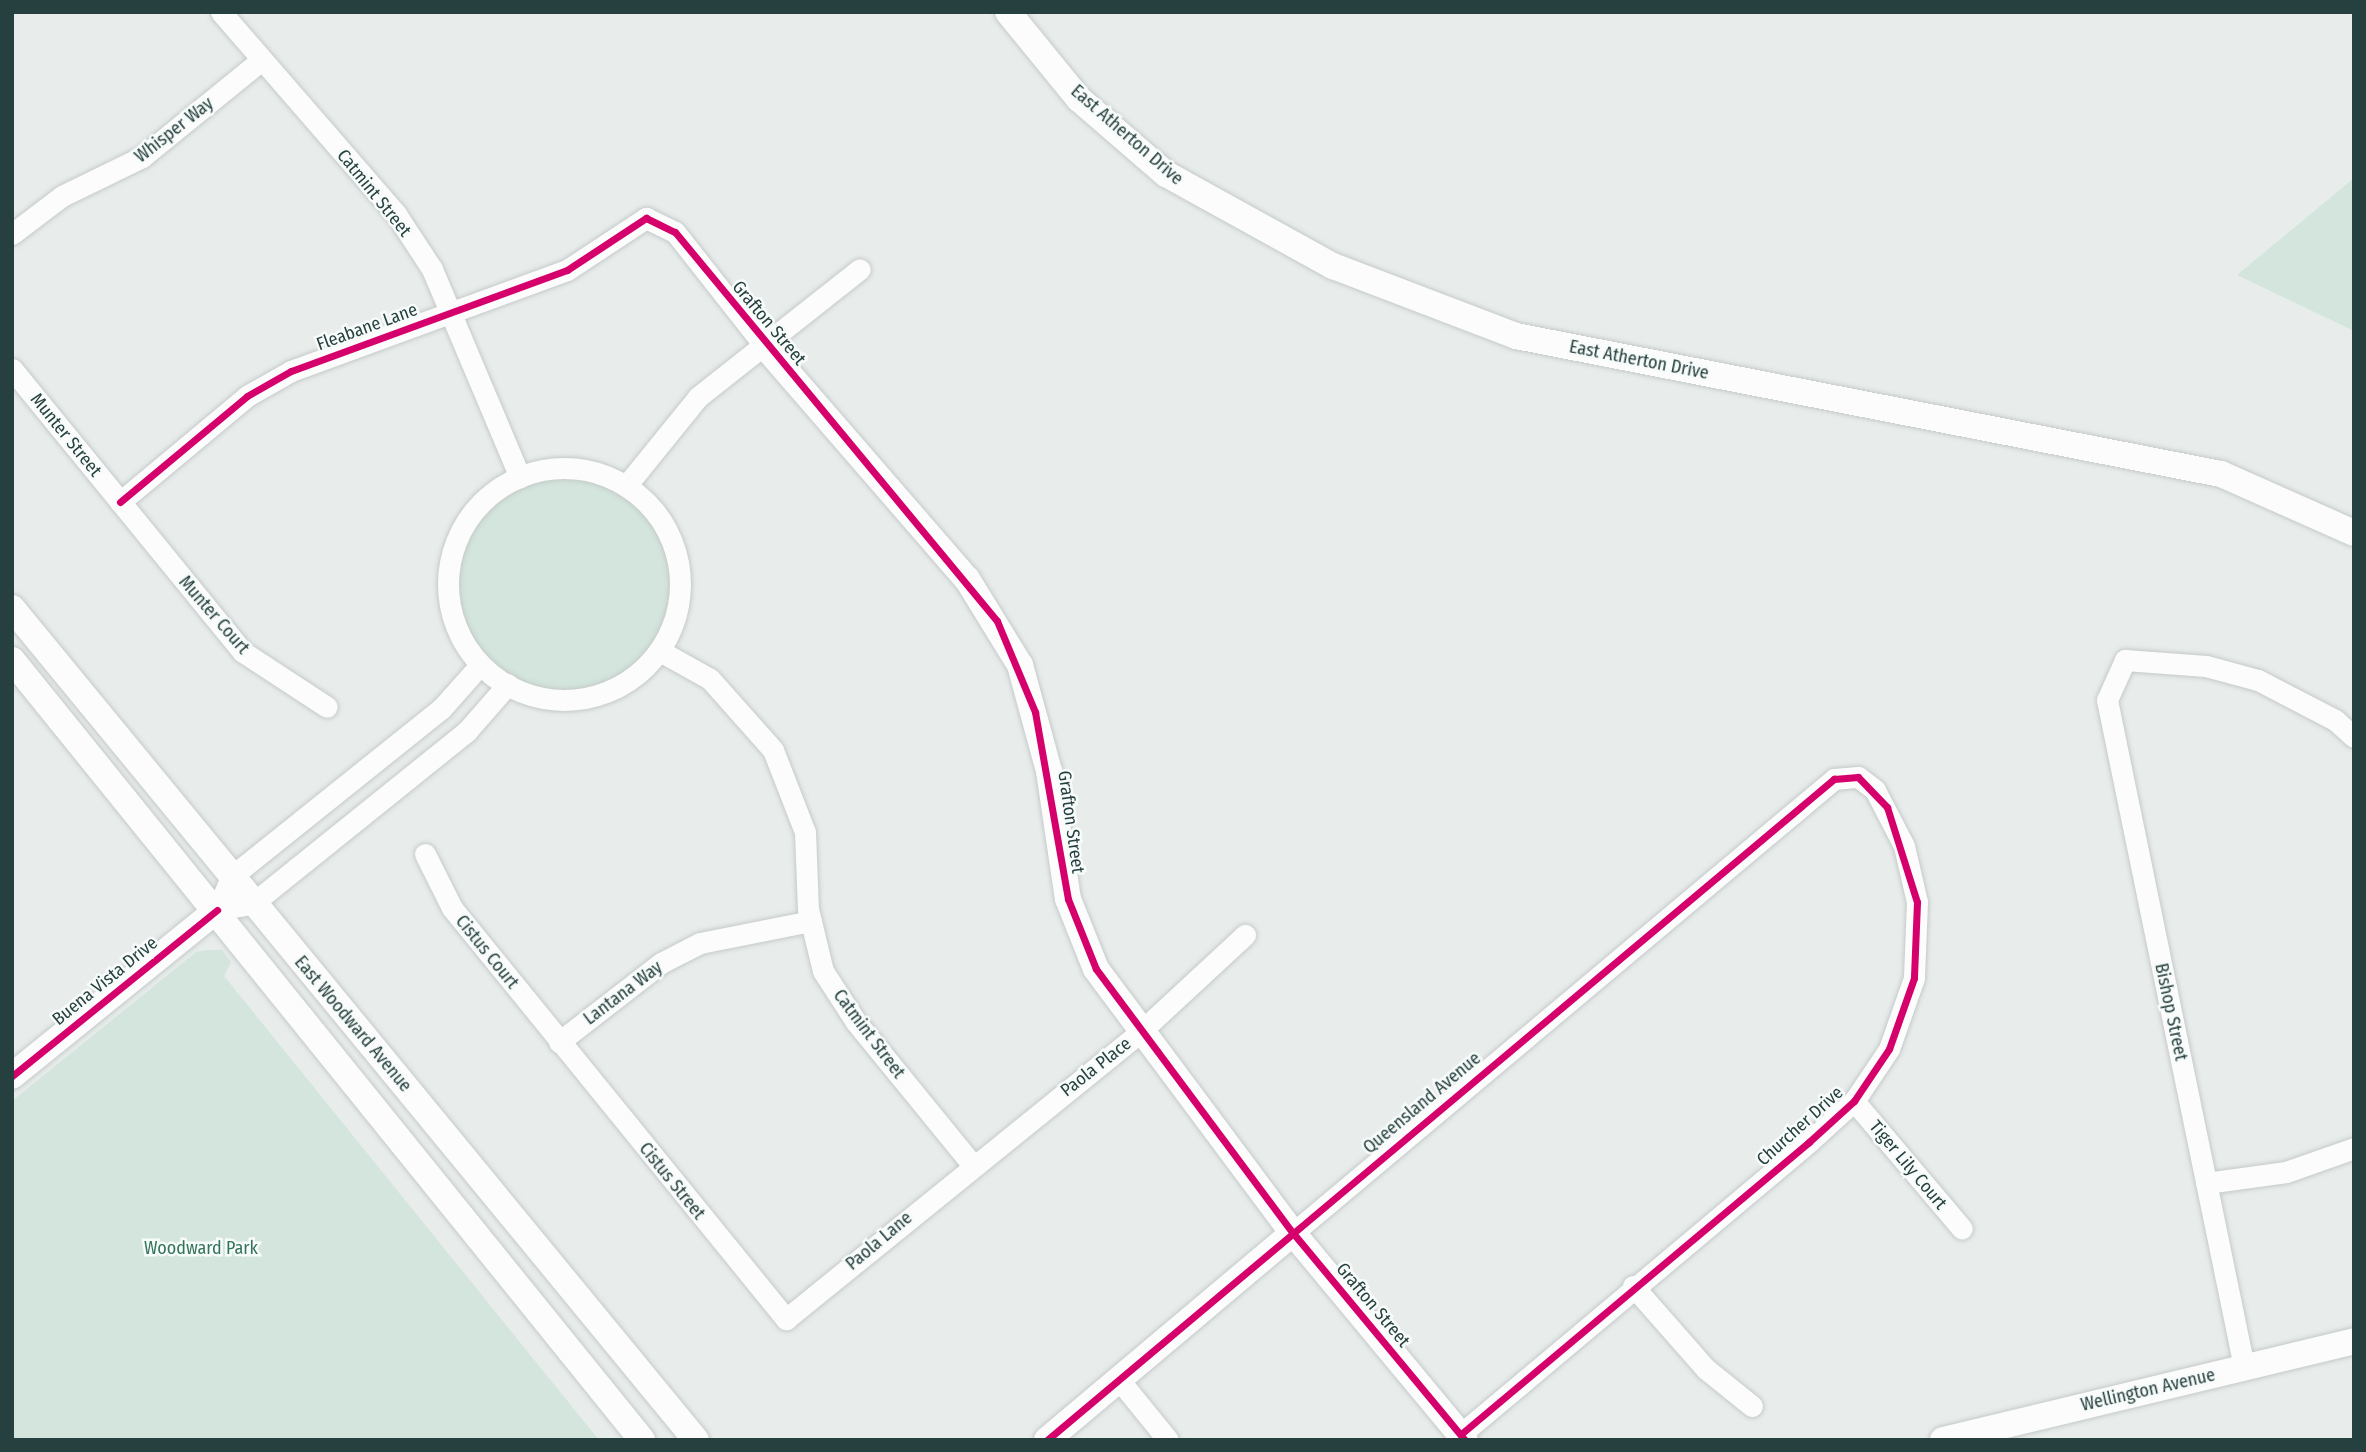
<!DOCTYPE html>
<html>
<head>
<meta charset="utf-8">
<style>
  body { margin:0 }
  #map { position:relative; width:2366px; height:1452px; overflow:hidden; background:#e8edec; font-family:"Fira Sans Condensed",sans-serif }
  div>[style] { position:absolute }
  .green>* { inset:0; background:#d3e5dc }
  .round { border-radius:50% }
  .roads { filter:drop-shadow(0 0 2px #c5cac9) drop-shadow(0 0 2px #c5cac9) }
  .minor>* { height:21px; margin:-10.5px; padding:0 10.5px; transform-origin:10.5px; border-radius:10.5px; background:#fcfcfc }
  .minor>.ring { margin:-10.5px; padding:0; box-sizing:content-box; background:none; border:21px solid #fcfcfc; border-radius:50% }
  .tertiary>* { height:26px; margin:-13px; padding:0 13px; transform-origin:13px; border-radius:13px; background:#fcfcfc }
  .cycleway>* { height:7px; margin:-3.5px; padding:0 3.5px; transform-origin:3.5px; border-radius:3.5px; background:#d6006c }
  span { translate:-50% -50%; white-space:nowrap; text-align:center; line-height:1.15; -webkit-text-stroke:5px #f7fbfa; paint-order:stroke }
  .street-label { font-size:18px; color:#26403f }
  .park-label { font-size:18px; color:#33745b }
  .frame { position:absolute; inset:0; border:14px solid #26403f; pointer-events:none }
</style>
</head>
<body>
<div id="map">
  <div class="green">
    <div style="clip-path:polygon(2354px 178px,2354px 331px,2237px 275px)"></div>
    <div class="round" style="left:459px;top:479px;width:212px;height:212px"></div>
    <div style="clip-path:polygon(207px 950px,222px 950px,231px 962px,224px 976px,599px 1440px,12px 1440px,12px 1101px,196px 952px)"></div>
  </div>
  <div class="roads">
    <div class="minor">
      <div style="left:221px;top:12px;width:267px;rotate:49.1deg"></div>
      <div style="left:396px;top:214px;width:66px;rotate:56.8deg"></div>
      <div style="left:432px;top:269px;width:226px;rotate:67.1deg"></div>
      <div style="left:12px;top:234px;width:63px;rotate:-37.2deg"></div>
      <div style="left:62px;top:196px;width:89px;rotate:-26deg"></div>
      <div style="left:142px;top:157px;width:152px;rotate:-39.1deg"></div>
      <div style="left:12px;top:369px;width:365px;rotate:50.8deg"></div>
      <div style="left:243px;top:652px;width:100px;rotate:33.2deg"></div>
      <div class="ring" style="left:448px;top:468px;width:211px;height:211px"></div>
      <div style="left:626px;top:486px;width:114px;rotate:-51deg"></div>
      <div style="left:698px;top:397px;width:206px;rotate:-38.3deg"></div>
      <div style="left:120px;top:502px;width:165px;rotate:-39.8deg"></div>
      <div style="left:247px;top:396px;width:51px;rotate:-29.6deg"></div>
      <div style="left:291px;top:371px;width:294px;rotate:-20.1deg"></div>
      <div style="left:567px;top:270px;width:95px;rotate:-33.4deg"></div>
      <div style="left:646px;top:218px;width:32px;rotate:26deg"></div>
      <div style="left:675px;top:232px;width:144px;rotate:51.8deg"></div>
      <div style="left:660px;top:651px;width:57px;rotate:29.2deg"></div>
      <div style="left:710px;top:679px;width:95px;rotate:48.4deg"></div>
      <div style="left:773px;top:750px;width:88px;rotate:68.7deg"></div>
      <div style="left:805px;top:832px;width:77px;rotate:87.8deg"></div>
      <div style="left:808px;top:909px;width:64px;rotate:76.4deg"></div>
      <div style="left:823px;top:971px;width:61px;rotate:57.1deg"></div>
      <div style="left:856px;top:1022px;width:183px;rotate:50.8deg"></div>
      <div style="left:425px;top:854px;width:60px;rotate:63.4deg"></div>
      <div style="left:452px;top:908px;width:530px;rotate:50.9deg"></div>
      <div style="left:786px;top:1319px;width:453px;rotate:-39deg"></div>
      <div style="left:1138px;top:1034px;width:146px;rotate:-42.8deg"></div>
      <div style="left:217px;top:910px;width:36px;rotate:-10deg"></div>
      <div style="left:252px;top:904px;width:276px;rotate:-38.8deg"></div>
      <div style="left:467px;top:731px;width:62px;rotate:-48.9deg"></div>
      <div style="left:217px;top:910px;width:36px;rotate:-67deg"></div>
      <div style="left:231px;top:877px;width:269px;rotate:-38.7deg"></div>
      <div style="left:441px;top:709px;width:59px;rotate:-48.4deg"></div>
      <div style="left:559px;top:1042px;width:129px;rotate:-37.8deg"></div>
      <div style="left:661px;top:963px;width:44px;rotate:-27.1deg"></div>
      <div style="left:700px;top:943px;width:113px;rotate:-11.2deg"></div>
      <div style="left:1854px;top:1101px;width:167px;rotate:49.8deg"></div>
      <div style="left:2206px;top:1183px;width:81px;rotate:-7.8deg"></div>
      <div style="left:2286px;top:1172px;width:72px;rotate:-19.4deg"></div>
      <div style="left:1293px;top:1233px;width:706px;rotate:-40deg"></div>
      <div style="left:1834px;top:779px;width:24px;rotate:-5deg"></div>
      <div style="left:1858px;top:777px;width:21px;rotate:37deg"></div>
      <div style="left:1875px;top:790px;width:63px;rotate:62.6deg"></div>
      <div style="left:1904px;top:846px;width:57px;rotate:76.9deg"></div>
      <div style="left:1917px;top:902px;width:76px;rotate:92.3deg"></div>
      <div style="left:1914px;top:978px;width:75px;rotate:109.4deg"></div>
      <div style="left:1889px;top:1049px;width:63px;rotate:123.9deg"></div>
      <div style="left:1854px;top:1101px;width:61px;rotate:137.7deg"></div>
      <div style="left:1809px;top:1142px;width:454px;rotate:140deg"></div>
      <div style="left:1633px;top:1286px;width:111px;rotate:48.7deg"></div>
      <div style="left:1706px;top:1369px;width:59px;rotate:38.8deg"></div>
      <div style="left:2244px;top:1367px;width:681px;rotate:-101.61deg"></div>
      <div style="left:2107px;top:700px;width:44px;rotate:-65.8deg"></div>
      <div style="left:2125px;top:660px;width:81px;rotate:4.2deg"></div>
      <div style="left:2206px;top:666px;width:54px;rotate:15.1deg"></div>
      <div style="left:2258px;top:680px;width:87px;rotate:27.5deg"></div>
      <div style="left:2335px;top:720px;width:25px;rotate:42deg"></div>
      <div style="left:1120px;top:1381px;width:76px;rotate:50.9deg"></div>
    </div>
    <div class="tertiary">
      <div style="left:1008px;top:12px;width:112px;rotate:50.8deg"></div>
      <div style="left:1079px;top:99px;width:115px;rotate:40.8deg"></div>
      <div style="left:1166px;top:174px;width:191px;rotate:28.9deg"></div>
      <div style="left:1333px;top:266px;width:196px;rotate:20.9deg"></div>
      <div style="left:1516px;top:336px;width:718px;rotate:11.08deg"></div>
      <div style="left:2221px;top:474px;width:145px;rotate:23.9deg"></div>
      <div style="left:764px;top:345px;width:310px;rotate:49.1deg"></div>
      <div style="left:967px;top:579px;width:101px;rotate:58.4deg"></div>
      <div style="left:1020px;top:665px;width:110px;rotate:74.7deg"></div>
      <div style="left:1049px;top:771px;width:129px;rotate:81.6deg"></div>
      <div style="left:1068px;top:899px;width:75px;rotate:68.2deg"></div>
      <div style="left:1096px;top:969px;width:329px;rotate:53.3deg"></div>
      <div style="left:1293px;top:1233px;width:269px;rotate:50.3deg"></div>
      <div style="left:12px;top:608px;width:1077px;rotate:50.58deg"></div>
      <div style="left:12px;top:660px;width:1003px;rotate:51.07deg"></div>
      <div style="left:12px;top:1076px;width:264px;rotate:-39deg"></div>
      <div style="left:1047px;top:1440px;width:322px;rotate:-40.1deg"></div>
      <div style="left:1943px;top:1440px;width:423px;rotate:-13.5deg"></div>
    </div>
  </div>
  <div class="cycleway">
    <div style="left:120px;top:502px;width:165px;rotate:-39.8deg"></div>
    <div style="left:247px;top:396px;width:51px;rotate:-29.6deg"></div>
    <div style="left:291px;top:371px;width:294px;rotate:-20.1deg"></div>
    <div style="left:567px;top:270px;width:95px;rotate:-33.4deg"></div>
    <div style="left:646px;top:218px;width:32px;rotate:26deg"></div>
    <div style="left:675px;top:232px;width:505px;rotate:50.38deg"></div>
    <div style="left:997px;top:621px;width:99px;rotate:67.3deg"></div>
    <div style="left:1035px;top:712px;width:190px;rotate:80deg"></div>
    <div style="left:1068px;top:899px;width:75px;rotate:68.2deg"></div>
    <div style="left:1096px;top:969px;width:329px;rotate:53.3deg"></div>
    <div style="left:1293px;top:1233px;width:269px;rotate:50.3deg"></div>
    <div style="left:12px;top:1076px;width:264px;rotate:-39deg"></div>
    <div style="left:1047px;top:1440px;width:1028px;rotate:-40.03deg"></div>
    <div style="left:1834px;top:779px;width:24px;rotate:-5deg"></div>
    <div style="left:1858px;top:777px;width:42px;rotate:46deg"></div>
    <div style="left:1887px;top:807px;width:100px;rotate:72.5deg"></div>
    <div style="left:1917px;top:902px;width:76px;rotate:92.3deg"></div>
    <div style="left:1914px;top:978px;width:75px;rotate:109.4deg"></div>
    <div style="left:1889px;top:1049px;width:63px;rotate:123.9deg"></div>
    <div style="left:1854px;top:1101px;width:61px;rotate:137.7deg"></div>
    <div style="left:1809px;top:1142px;width:454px;rotate:140deg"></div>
  </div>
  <div class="street-label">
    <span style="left:174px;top:130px;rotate:-38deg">Whisper Way</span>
    <span style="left:1127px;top:135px;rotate:41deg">East Atherton Drive</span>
    <span style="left:374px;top:193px;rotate:51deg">Catmint Street</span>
    <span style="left:769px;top:323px;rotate:50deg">Grafton Street</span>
    <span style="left:367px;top:327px;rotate:-20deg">Fleabane Lane</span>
    <span style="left:1639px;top:360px;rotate:11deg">East Atherton Drive</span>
    <span style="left:66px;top:435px;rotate:51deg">Munter Street</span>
    <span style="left:214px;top:615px;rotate:49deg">Munter Court</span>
    <span style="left:1071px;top:822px;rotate:82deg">Grafton Street</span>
    <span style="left:487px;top:952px;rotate:51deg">Cistus Court</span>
    <span style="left:105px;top:981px;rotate:-39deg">Buena Vista Drive</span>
    <span style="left:623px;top:993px;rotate:-37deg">Lantana Way</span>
    <span style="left:2171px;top:1012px;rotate:78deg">Bishop Street</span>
    <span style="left:353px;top:1024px;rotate:50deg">East Woodward Avenue</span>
    <span style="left:869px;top:1034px;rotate:53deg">Catmint Street</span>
    <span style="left:1096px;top:1067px;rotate:-38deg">Paola Place</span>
    <span style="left:1422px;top:1103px;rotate:-40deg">Queensland Avenue</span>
    <span style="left:1800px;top:1126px;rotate:-42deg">Churcher Drive</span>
    <span style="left:1908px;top:1165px;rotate:50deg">Tiger Lily Court</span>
    <span style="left:672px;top:1181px;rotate:51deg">Cistus Street</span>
    <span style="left:879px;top:1241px;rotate:-40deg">Paola Lane</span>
    <span style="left:1373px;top:1305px;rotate:50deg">Grafton Street</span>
    <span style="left:2148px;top:1390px;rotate:-13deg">Wellington Avenue</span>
  </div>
  <div class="park-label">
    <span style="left:201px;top:1248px">Woodward Park</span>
  </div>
  <div class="frame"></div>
</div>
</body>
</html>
